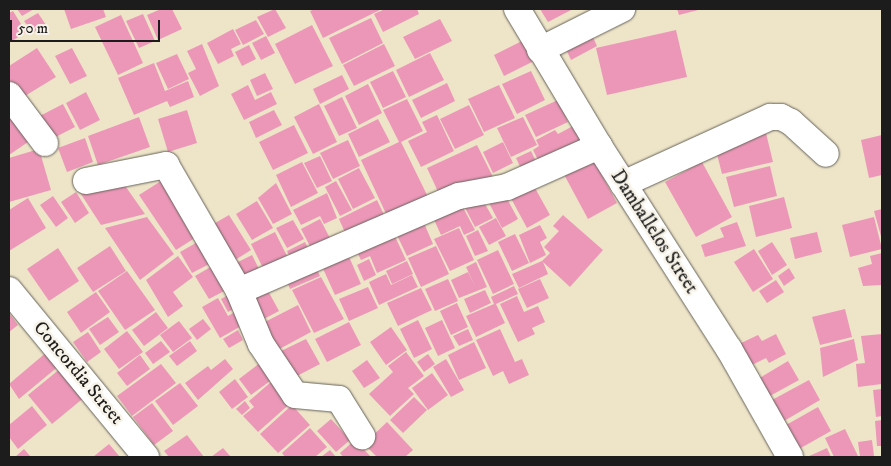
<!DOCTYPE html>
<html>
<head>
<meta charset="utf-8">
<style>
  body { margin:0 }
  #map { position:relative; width:891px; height:466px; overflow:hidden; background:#eee5c9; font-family:"IM FELL DW Pica",serif }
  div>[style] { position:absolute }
  .building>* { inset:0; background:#ec97b8 }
  .roads { filter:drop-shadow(0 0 1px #666259) drop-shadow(0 0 1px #666259) }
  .minor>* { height:26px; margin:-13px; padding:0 13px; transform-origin:13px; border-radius:13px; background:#fff }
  span { translate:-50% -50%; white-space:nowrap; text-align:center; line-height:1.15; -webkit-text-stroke:5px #f7f3e8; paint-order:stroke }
  .street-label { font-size:19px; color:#1c1c1c }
  .frame { position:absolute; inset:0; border:10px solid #1c1c1c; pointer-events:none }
  .scale { position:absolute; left:10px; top:20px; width:150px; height:22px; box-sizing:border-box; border:2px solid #1c1c1c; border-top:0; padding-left:6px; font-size:15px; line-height:18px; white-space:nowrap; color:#1c1c1c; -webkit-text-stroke:4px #f7f3e8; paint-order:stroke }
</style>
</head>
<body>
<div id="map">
  <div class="building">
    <div style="clip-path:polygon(17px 9px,34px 9px,22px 16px)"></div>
    <div style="clip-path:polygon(64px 9px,103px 9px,106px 17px,71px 29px)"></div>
    <div style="clip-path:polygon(161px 9px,172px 9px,182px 29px,158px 40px,147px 15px)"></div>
    <div style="clip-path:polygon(275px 9px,286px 28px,268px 37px,257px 17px)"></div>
    <div style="clip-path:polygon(315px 9px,382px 9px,323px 38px,310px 11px)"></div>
    <div style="clip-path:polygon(385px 9px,417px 9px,419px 14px,383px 32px,374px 14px)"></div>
    <div style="clip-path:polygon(540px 9px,573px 9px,548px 22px)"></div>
    <div style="clip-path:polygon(677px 9px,702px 9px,679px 15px)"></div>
    <div style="clip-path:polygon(13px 11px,26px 32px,9px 43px,9px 13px)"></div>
    <div style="clip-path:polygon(38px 13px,46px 25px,33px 33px,24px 21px)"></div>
    <div style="clip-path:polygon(143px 14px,155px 41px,139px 48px,126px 21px)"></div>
    <div style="clip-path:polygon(121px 15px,143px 63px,118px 75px,95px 27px)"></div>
    <div style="clip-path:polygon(371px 18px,383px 43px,342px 64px,329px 38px)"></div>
    <div style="clip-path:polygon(440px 19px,452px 41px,415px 59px,403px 37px)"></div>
    <div style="clip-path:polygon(256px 20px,264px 34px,243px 45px,235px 30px)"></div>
    <div style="clip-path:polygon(312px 25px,333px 66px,295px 84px,275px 44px)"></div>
    <div style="clip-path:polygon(233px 29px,241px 44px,231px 49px,234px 56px,218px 64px,207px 43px)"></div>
    <div style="clip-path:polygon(676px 30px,687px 77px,607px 95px,596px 48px)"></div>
    <div style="clip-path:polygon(591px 33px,597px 46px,571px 60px,565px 47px)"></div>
    <div style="clip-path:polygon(266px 36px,275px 53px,261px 60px,252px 43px)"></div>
    <div style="clip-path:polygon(522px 41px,532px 62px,504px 76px,494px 55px)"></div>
    <div style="clip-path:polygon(202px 44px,219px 86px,200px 96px,188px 73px,196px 69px,187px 51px)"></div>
    <div style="clip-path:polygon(384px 44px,395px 66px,354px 86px,343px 65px)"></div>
    <div style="clip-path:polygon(249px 45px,256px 59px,242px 66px,235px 52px)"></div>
    <div style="clip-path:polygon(37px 48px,56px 77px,20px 99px,9px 81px,9px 66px)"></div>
    <div style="clip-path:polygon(72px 48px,87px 76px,70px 84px,55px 56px)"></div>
    <div style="clip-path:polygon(430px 53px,444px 80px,409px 97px,396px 70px)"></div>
    <div style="clip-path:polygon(177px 54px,189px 79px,168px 89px,156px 63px)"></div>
    <div style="clip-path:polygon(154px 63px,165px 91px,188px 81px,194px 97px,170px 107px,167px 101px,134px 115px,118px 78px)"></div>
    <div style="clip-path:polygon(393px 71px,406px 97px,383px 108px,370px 82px)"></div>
    <div style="clip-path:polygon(531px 71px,545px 100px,517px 114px,502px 84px)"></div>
    <div style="clip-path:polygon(265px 73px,273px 89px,257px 96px,250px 80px)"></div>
    <div style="clip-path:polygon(342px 75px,349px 89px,320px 104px,313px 89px)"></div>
    <div style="clip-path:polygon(447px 83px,455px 101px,421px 118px,412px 100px)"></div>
    <div style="clip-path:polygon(368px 84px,382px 113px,359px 125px,345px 96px)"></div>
    <div style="clip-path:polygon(248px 85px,255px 100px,271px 92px,277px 104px,244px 120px,231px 94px)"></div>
    <div style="clip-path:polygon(499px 85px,515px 118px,484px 132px,468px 99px)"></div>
    <div style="clip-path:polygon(86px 92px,100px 120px,80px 130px,66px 103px)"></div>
    <div style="clip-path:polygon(342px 97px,357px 128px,339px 136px,324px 106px)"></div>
    <div style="clip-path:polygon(407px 99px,423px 131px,401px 142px,429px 199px,388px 218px,361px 160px,399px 142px,383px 110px)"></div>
    <div style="clip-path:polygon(558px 100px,568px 122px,536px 137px,525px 115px)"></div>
    <div style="clip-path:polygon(63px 104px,75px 127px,46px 142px,34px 119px)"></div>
    <div style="clip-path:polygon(319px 104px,337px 142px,313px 154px,294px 117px)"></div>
    <div style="clip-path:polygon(469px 105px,484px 135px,455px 149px,440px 119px)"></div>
    <div style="clip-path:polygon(9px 108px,34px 138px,9px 155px)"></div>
    <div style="clip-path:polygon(187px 110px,197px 143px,168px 152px,158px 119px)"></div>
    <div style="clip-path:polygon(274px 110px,282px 125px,256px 138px,249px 122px)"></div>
    <div style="clip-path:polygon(437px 115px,454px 151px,421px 167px,408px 141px,427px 132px,422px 122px)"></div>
    <div style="clip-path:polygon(139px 117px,150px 147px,98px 165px,88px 136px)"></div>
    <div style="clip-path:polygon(523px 117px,537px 145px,511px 157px,497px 128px)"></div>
    <div style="clip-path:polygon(378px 119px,390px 142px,359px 157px,348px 134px)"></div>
    <div style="clip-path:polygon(294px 125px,308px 153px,273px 170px,259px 142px)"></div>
    <div style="clip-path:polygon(573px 126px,583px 144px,541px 166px,533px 150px,539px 146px,536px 140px,555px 130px,558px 134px)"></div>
    <div style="clip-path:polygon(766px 133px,773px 162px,722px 174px,715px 146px)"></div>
    <div style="clip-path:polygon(882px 135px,882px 175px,869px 178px,861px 140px)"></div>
    <div style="clip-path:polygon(85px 138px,93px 162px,67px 172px,58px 148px)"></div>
    <div style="clip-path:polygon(348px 140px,360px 166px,333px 179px,320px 153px)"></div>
    <div style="clip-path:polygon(503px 142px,513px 163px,493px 173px,483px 152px)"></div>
    <div style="clip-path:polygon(477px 145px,493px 177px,441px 198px,427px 168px)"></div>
    <div style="clip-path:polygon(39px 149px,51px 190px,9px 202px,9px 158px)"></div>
    <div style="clip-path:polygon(531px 151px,539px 168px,524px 175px,516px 158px)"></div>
    <div style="clip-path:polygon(590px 153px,617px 203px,588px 219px,561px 169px)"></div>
    <div style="clip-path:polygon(320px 156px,332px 181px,317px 188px,304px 163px)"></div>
    <div style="clip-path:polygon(302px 162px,318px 193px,291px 207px,276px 175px)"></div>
    <div style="clip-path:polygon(702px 162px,732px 217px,696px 237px,665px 182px)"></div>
    <div style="clip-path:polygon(770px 166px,777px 196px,734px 207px,726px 177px)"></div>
    <div style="clip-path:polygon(359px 168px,375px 198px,353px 209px,338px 179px)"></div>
    <div style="clip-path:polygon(530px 179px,550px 215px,527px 228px,507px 191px)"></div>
    <div style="clip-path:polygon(121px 180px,145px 214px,101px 225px,77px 188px)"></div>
    <div style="clip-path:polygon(161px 181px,198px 236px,176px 250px,139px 195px)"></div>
    <div style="clip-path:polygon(336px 181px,352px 210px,340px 216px,325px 187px)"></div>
    <div style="clip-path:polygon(276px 183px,292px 214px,273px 224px,258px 198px)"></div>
    <div style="clip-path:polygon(76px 192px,89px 213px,75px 223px,61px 202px)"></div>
    <div style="clip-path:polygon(327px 193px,337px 218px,324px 224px,320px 216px,301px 225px,293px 210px)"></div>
    <div style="clip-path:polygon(504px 193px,518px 219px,502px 228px,488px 201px)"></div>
    <div style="clip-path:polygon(53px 196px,68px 218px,56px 227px,40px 205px)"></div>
    <div style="clip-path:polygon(481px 197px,493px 218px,475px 227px,464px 206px)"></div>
    <div style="clip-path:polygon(784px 197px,792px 228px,756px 237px,749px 206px)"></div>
    <div style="clip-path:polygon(28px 198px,46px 228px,9px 251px,9px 210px)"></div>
    <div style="clip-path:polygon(377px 200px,386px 219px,347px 237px,339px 219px)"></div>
    <div style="clip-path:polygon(459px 200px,475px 230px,464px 235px,460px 226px,441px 235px,431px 213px)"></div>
    <div style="clip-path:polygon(257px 201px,273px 228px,252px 240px,236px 214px)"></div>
    <div style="clip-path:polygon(882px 209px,882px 240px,874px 211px)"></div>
    <div style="clip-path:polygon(229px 215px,251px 250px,232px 262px,210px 226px)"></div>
    <div style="clip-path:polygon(563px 215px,603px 250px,570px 287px,543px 262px,548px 274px,519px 288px,512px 274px,542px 261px,550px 253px,544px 247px,559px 231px,553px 226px)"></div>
    <div style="clip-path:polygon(421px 216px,433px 244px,407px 256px,394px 229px)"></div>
    <div style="clip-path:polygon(147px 217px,174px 254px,140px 280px,105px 228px)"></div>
    <div style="clip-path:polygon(874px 217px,882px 249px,850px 257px,842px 225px)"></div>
    <div style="clip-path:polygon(496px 218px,506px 236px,489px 245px,479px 227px)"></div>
    <div style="clip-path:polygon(320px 219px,332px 242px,313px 252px,301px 229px)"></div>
    <div style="clip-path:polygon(293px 220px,304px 239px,287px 248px,276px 228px)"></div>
    <div style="clip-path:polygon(737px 222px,746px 246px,705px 257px,701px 245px,724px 237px,720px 228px)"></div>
    <div style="clip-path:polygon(540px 225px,547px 238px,540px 242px,546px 255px,530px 263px,519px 235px)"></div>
    <div style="clip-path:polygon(391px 228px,406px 260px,377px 273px,370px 256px,361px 260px,353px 244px)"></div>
    <div style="clip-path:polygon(459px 228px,474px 260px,450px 271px,434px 239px)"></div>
    <div style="clip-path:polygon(478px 230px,488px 251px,475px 256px,466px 236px)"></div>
    <div style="clip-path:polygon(275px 232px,291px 264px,267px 276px,251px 244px)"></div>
    <div style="clip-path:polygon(817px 232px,822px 252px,795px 259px,790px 238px)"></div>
    <div style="clip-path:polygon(515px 234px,529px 263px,512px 271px,498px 242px)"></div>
    <div style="clip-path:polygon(203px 239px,215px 261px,192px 273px,180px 252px)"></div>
    <div style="clip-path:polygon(305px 242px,311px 254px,293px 263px,287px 251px)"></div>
    <div style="clip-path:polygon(772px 242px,787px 265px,772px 275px,758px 251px)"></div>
    <div style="clip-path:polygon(110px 246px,126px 271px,93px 292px,77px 268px)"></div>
    <div style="clip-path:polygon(436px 246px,449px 274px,421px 287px,408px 258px)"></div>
    <div style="clip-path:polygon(58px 248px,79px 281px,49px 301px,27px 269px)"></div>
    <div style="clip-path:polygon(754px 249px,773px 279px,753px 292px,734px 262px)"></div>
    <div style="clip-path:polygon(346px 250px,361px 284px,335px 295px,320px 262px)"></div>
    <div style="clip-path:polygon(498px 250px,514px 284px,493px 294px,477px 260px)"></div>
    <div style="clip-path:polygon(882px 253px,882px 285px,863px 286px,858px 268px,872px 264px,870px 256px)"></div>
    <div style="clip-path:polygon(252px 255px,260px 271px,240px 281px,232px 265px)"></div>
    <div style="clip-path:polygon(178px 256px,193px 277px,173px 292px,183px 306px,168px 317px,146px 280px)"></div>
    <div style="clip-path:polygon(369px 259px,376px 275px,364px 281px,357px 265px)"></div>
    <div style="clip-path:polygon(313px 261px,320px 276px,290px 289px,284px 274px)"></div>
    <div style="clip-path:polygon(407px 261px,413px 274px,392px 284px,386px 271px)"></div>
    <div style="clip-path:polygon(476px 262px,487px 287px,459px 298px,451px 280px,468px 272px,475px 286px,466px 267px)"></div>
    <div style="clip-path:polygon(214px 265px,228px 289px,209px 299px,195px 276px)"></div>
    <div style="clip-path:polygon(789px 268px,795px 278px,784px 286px,778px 276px)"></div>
    <div style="clip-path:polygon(127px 271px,155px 310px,125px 330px,98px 291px)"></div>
    <div style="clip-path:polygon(386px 274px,391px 285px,412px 275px,418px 287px,379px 305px,369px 282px)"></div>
    <div style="clip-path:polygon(321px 277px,344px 319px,314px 333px,292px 290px)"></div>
    <div style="clip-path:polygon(448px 279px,458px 301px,435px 311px,425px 289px)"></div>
    <div style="clip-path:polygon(540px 279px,549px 298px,527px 308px,518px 289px)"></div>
    <div style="clip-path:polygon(776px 280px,784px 292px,767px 303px,759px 291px)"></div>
    <div style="clip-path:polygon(514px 286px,518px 294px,496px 304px,505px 323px,476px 337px,466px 316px,494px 304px,491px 297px)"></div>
    <div style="clip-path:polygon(266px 287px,279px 311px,260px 321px,247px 296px)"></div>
    <div style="clip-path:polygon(368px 287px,378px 308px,349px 321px,339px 299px)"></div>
    <div style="clip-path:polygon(421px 288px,432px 310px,398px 326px,387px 303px)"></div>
    <div style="clip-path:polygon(485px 290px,491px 303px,470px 313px,464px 299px)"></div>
    <div style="clip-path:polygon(96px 292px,110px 312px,81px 333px,67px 312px)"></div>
    <div style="clip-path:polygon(230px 294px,237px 307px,228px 312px,221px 299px)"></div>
    <div style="clip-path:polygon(517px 296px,524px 312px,538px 306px,545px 322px,532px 328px,535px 334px,518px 342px,500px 304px)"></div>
    <div style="clip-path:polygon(218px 298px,228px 316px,235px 312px,243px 325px,220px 338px,202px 307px)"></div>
    <div style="clip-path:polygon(457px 303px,468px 327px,451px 335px,440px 311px)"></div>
    <div style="clip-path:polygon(298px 305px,311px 332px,272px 353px,257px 326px)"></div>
    <div style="clip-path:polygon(845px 309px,852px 337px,820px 345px,812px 317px)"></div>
    <div style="clip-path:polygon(156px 312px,168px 328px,144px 346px,132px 330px)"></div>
    <div style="clip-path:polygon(9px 313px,18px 325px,9px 332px)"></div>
    <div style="clip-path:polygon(108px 317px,119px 332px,100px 345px,89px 329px)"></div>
    <div style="clip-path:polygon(203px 319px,211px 329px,197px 340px,189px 329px)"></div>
    <div style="clip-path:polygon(418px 320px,432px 349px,414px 358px,400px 329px)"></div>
    <div style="clip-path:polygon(442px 320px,455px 348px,438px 356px,425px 328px)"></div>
    <div style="clip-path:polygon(179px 321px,192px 338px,173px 352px,160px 335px)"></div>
    <div style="clip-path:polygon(349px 322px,361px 345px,327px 362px,315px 339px)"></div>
    <div style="clip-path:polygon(391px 327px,407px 350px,386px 365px,370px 342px)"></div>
    <div style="clip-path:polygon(468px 329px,473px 340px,459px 346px,453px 336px)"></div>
    <div style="clip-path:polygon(500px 329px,515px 362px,522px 359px,529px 375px,509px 384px,503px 371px,493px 376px,476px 340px)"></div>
    <div style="clip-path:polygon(238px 330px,243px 340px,229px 348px,223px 339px)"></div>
    <div style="clip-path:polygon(127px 331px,143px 352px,119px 369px,104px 349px)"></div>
    <div style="clip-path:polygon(88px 332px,101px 352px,87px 362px,73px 342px)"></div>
    <div style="clip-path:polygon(776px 334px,786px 354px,769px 363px,766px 358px,750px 366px,739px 344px,758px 335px,762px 341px)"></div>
    <div style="clip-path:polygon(882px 334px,882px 384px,858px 387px,856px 364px,865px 363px,861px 336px)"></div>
    <div style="clip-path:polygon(306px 339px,320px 364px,295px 377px,281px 351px)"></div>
    <div style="clip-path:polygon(854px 339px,858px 360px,823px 377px,820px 348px)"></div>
    <div style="clip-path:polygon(161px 341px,170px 352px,153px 364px,145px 353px)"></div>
    <div style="clip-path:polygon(190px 341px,197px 351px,177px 366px,169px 356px)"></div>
    <div style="clip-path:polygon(474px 342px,486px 368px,459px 380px,448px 355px)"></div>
    <div style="clip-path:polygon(48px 351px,60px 365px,19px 399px,9px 384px)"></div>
    <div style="clip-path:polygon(406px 352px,424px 376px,408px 388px,414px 394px,390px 416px,369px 394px,393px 372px,388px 366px)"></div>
    <div style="clip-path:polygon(428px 354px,435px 364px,424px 372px,417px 362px)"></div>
    <div style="clip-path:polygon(140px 355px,150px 369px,127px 386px,117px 373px)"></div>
    <div style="clip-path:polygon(225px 359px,233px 369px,198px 400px,185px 383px,208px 366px,211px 370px)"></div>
    <div style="clip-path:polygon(265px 359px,277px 376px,251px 395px,239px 379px)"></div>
    <div style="clip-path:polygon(446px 359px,464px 390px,451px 397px,433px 367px)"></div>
    <div style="clip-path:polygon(367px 360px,380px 378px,364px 388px,352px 371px)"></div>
    <div style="clip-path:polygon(788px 361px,799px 380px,768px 397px,758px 379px)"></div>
    <div style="clip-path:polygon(161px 364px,176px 383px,132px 416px,117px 396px)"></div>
    <div style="clip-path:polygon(61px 368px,86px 396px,52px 424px,28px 395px)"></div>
    <div style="clip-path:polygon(432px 373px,448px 395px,428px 410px,412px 388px)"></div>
    <div style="clip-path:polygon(235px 379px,248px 397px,232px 409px,219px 392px)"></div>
    <div style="clip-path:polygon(809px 380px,820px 400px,784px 421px,772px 400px)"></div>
    <div style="clip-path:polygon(271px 382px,293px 401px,258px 432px,243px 416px,254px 407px,249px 401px)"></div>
    <div style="clip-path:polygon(180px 383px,198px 406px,173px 425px,155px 401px)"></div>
    <div style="clip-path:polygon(882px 389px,882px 416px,876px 417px,873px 390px)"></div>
    <div style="clip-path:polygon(414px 397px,427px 410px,403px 433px,390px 420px)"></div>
    <div style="clip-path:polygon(245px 401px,250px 408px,242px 415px,236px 409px)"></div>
    <div style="clip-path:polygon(152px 403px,173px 431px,154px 445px,133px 417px)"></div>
    <div style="clip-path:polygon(292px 405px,310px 425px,278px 453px,260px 434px)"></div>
    <div style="clip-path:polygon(32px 406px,47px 425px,18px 449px,9px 437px,9px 425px)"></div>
    <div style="clip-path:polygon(818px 407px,831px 431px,799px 449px,786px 425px)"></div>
    <div style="clip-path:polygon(331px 419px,350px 440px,336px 452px,317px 431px)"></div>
    <div style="clip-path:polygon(882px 420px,882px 446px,877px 446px,875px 421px)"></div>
    <div style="clip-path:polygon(387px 422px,413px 450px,405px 457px,377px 457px,364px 444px)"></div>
    <div style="clip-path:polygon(310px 428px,327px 447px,315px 457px,285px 457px,282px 453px)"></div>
    <div style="clip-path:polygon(845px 429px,858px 456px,856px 457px,834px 457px,825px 438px)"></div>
    <div style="clip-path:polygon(187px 435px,204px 457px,169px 457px,164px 451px)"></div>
    <div style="clip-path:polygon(355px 440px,371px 457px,343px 457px,340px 453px)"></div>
    <div style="clip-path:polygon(872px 440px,874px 456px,860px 457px,858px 442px)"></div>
    <div style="clip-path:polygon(109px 444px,120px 457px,93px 457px)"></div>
    <div style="clip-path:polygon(223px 448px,231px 457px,211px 457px)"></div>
    <div style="clip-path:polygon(827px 448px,831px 457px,807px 457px)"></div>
    <div style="clip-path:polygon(24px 449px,31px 457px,15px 457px)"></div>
    <div style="clip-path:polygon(330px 450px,336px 457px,321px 457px)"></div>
  </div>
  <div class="roads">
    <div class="minor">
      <div style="left:517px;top:9px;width:160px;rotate:59.1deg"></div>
      <div style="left:599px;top:146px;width:241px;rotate:57.4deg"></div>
      <div style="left:729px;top:349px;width:124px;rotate:60.5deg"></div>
      <div style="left:540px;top:50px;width:92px;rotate:-26.6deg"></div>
      <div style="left:9px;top:95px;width:60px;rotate:53.1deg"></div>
      <div style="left:86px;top:181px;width:82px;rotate:-11.3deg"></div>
      <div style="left:166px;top:165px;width:146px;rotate:59.9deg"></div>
      <div style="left:239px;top:291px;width:240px;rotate:-23.4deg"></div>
      <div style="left:459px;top:196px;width:49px;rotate:-10.6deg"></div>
      <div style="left:507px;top:187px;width:101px;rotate:-24deg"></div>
      <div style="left:623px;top:184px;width:162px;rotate:-24.5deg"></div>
      <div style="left:770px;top:117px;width:11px"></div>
      <div style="left:781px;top:117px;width:11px;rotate:27deg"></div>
      <div style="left:791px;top:122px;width:47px;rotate:42.4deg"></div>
      <div style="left:9px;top:290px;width:216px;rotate:50.6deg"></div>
      <div style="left:239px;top:291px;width:57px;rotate:67.5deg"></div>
      <div style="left:261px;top:344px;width:61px;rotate:56.3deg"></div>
      <div style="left:295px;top:395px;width:44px;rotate:5.2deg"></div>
      <div style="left:339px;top:399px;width:44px;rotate:58.1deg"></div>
    </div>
  </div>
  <div class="street-label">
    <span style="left:654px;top:232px;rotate:57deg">Damballelos Street</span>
    <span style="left:78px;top:373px;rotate:50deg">Concordia Street</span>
  </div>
  <div class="frame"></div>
  <div class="scale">50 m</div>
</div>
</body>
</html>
